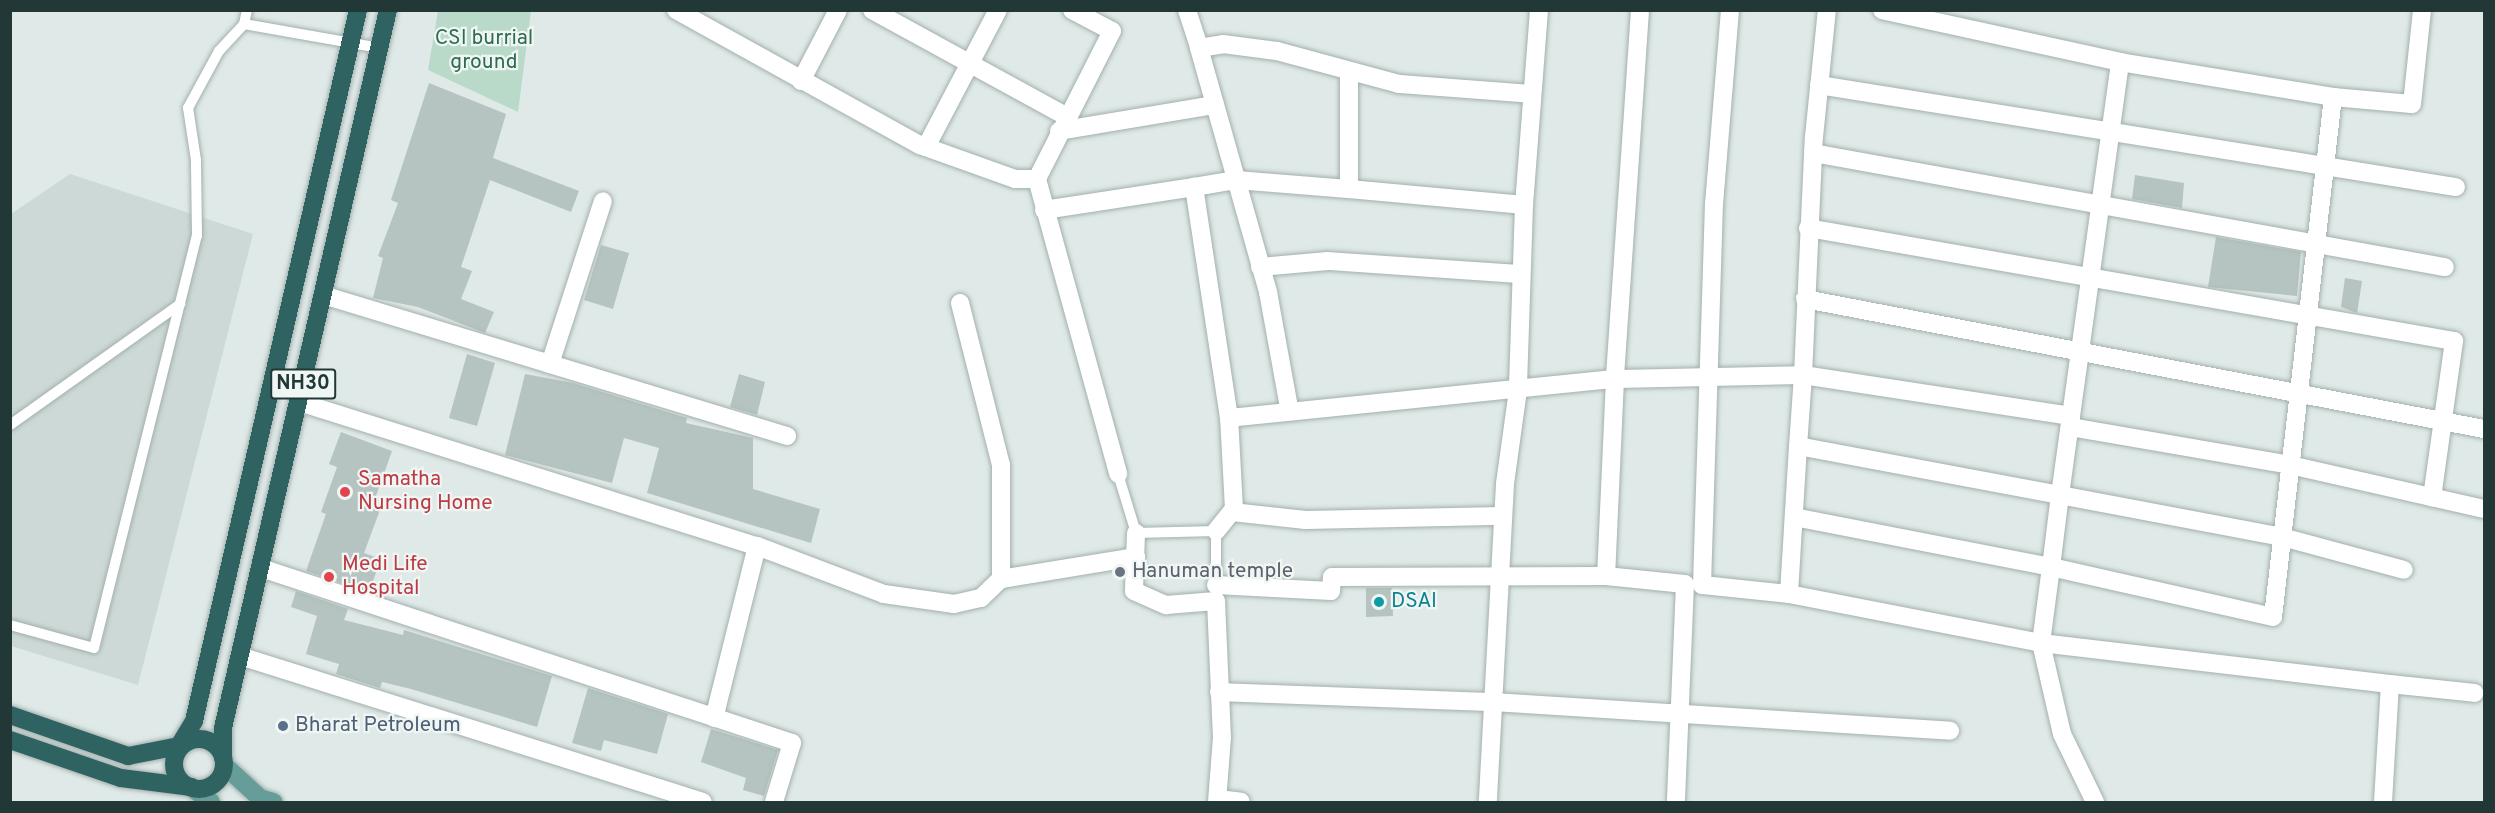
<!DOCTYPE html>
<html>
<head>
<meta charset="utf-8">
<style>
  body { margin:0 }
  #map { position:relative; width:2495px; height:813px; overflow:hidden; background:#dfe9e7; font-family:Overpass,sans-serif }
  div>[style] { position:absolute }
  .built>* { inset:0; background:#cdd9d6 }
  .green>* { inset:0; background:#b9dac8 }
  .building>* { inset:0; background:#b5c4c0 }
  .roads { filter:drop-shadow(0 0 2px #a2b0ae) drop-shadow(0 0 2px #a2b0ae) }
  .lane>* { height:10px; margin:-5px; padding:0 5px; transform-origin:5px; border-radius:5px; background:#fff }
  .street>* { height:18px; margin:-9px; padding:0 9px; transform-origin:9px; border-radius:9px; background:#fff }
  .primary>* { height:18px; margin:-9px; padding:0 9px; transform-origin:9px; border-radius:9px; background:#669d99 }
  .highway>* { height:18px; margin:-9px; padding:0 9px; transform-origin:9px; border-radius:9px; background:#2f6362 }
  .highway>.ring { margin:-9px; padding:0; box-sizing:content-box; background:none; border:18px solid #2f6362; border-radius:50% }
  .dots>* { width:16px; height:16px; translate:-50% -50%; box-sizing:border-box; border:3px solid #eff6f4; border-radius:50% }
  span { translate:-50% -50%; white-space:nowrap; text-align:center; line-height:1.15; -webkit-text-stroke:4.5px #eff6f4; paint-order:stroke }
  .shield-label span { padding:2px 4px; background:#eff6f4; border:2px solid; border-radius:4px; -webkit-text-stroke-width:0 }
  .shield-label { font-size:20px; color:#213836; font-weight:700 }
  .park-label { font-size:21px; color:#2e6d52 }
  .health-label { font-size:21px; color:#be3a42 }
  .left { translate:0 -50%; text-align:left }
  .worship-label { font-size:21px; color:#5b616d }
  .culture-label { font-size:21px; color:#0d838f }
  .service-label { font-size:21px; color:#4e5e75 }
  .frame { position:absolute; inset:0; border:12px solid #213836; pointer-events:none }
</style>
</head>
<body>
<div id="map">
  <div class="built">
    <div style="clip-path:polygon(70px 174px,253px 234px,138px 685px,11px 646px,11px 214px)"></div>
  </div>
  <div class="green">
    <div style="clip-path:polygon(438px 11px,531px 11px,518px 112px,428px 70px)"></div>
  </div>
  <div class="building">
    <div style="clip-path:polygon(429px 83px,506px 114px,493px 158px,579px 191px,571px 212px,490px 180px,461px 267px,472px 271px,461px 299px,494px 312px,485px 333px,418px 307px,373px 298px,383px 258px,378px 256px,398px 203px,391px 200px)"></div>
    <div style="clip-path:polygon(2135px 175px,2184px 183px,2182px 208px,2132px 199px)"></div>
    <div style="clip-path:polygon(2216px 237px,2301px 252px,2297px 296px,2208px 287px)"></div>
    <div style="clip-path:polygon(601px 245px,629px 253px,613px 309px,584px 300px)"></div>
    <div style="clip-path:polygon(2345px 278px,2362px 281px,2357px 313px,2341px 307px)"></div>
    <div style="clip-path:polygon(467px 354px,495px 363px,477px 426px,449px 418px)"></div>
    <div style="clip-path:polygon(525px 374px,573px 383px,687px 418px,686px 423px,753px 438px,753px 489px,820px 509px,811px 543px,647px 493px,659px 448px,624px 438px,612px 483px,505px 455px)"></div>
    <div style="clip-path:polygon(739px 374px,765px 382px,757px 415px,730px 407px)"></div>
    <div style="clip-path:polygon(341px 432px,392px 451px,376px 496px,384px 499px,364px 553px,381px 559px,369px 592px,306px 571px,326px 514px,321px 512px,337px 467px,329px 464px)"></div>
    <div style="clip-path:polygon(1366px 588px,1392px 588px,1393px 616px,1366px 617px)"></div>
    <div style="clip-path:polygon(296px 591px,348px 609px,344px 620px,403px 635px,404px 630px,552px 676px,537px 727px,411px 689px,382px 682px,380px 688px,336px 674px,339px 664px,306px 654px,317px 616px,291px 607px)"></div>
    <div style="clip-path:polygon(588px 688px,668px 714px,657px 754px,604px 740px,601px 751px,572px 743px)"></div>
    <div style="clip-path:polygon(711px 729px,778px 750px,764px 796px,743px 790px,746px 778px,701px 762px)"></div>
  </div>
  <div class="roads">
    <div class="lane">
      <div style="left:247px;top:10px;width:14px;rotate:102deg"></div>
      <div style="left:244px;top:24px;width:138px;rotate:10deg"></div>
      <div style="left:10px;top:425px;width:209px;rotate:-35.4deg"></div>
      <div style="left:1118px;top:474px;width:62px;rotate:73deg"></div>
      <div style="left:1136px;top:533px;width:80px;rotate:-1.4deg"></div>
      <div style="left:1216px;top:531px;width:57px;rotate:90deg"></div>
      <div style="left:10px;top:625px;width:87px;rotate:15.3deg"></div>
      <div style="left:94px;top:648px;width:425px;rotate:-76deg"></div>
      <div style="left:197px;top:236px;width:76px;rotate:-90.8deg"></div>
      <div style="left:196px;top:160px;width:53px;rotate:-98.7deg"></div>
      <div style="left:188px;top:108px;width:65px;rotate:-61.5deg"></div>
      <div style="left:219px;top:51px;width:37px;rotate:-47deg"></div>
    </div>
    <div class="street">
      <div style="left:676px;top:10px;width:279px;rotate:29deg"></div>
      <div style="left:920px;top:145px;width:101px;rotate:19.7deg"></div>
      <div style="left:1015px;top:179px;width:22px"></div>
      <div style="left:872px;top:10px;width:221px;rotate:28.7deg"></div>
      <div style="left:1072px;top:10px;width:45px;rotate:27.7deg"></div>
      <div style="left:1112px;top:31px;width:166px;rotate:116.9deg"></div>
      <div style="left:1037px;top:179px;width:306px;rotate:74.6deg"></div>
      <div style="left:1187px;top:10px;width:40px;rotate:72deg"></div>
      <div style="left:1199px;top:48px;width:24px;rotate:-9deg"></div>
      <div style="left:1223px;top:44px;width:54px;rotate:7.4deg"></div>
      <div style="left:1277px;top:51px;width:126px;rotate:15.1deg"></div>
      <div style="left:1399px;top:84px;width:133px;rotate:4.3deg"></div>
      <div style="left:1640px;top:10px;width:370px;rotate:93.9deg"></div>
      <div style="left:1615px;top:379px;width:188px;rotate:-1.2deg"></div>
      <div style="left:1803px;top:375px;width:238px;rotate:-87.4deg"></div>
      <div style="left:1814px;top:137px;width:128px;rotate:-84.2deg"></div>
      <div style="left:1730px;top:10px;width:194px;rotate:94.7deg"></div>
      <div style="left:1714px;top:203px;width:382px;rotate:91.8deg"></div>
      <div style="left:1702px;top:585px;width:87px;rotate:5.9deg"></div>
      <div style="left:1882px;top:10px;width:244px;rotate:12.3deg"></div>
      <div style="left:2120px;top:62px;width:216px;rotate:9.3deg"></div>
      <div style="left:2333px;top:97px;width:523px;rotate:96.58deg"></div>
      <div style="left:2273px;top:617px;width:228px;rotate:-167.3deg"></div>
      <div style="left:2051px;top:567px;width:77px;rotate:97.5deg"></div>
      <div style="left:2041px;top:643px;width:351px;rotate:6.7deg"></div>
      <div style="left:2390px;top:684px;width:118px;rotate:93.4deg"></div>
      <div style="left:1199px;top:48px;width:254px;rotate:74.2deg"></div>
      <div style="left:1268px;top:292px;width:118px;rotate:79.7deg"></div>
      <div style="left:801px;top:81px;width:80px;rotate:-62.5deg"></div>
      <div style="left:1819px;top:85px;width:645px;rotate:9.1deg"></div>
      <div style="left:2333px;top:97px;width:79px;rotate:5.1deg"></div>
      <div style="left:2412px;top:104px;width:95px;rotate:-83.9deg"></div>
      <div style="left:1059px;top:131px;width:158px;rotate:-9.5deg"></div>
      <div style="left:926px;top:147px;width:155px;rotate:-62.3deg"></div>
      <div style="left:1813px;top:153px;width:642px;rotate:10.23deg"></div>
      <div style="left:1349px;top:189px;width:176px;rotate:5.2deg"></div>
      <div style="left:1524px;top:205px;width:185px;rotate:91.9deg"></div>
      <div style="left:1518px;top:390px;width:95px;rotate:97.9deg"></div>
      <div style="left:1505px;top:484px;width:318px;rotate:93.1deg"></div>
      <div style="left:1524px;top:205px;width:196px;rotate:-85.6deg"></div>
      <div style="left:1044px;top:210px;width:152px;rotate:-8.7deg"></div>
      <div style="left:1808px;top:228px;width:656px;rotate:9.92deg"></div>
      <div style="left:2454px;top:341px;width:158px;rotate:98deg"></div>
      <div style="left:1260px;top:267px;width:68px;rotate:-5deg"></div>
      <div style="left:1328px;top:261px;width:193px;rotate:3.9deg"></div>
      <div style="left:323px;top:295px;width:485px;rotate:16.9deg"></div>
      <div style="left:1805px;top:299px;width:691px;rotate:10.84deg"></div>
      <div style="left:960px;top:303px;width:167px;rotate:75.8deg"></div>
      <div style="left:1001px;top:465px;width:114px;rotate:90deg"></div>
      <div style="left:1001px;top:579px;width:137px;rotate:-9.3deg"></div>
      <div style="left:550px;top:364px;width:171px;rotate:-72deg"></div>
      <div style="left:299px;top:402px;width:480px;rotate:17.5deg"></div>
      <div style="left:757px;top:546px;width:177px;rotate:104deg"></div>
      <div style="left:2071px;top:416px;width:357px;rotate:-82.1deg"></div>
      <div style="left:1229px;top:418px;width:234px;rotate:-98.6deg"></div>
      <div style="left:1194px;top:187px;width:43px;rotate:-9.5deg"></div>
      <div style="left:1236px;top:180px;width:113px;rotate:4.6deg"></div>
      <div style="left:1349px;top:189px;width:117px;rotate:-90deg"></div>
      <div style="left:2070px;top:427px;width:223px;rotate:9.8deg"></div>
      <div style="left:2290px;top:465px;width:199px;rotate:12.8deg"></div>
      <div style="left:1798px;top:446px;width:267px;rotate:10.6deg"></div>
      <div style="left:2060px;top:495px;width:80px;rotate:-82.1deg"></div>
      <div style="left:2071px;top:416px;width:271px;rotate:-171.3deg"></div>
      <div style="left:1803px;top:375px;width:71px;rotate:94deg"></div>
      <div style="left:1798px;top:446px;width:148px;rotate:93.5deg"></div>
      <div style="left:1789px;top:594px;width:257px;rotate:11deg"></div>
      <div style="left:2041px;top:643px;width:93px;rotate:77deg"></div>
      <div style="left:2062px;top:734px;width:76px;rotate:64.1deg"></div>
      <div style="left:1232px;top:512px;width:74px;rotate:6.2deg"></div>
      <div style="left:1306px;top:520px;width:197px;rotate:-1.2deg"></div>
      <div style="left:1794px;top:517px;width:262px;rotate:11deg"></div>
      <div style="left:2051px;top:567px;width:73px;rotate:-82.9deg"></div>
      <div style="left:2060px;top:495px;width:226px;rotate:10.7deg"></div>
      <div style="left:2282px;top:537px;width:126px;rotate:15.1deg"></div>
      <div style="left:1216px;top:531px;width:28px;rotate:-51deg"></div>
      <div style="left:1234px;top:509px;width:91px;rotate:-93.1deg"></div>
      <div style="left:1229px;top:418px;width:388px;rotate:-5.8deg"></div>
      <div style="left:1615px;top:379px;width:197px;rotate:92.6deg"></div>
      <div style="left:1136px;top:533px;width:58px;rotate:92deg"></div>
      <div style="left:1134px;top:591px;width:35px;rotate:24deg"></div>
      <div style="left:1166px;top:605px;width:50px;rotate:-4.6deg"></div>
      <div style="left:1216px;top:601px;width:136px;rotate:87.5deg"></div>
      <div style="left:1222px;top:737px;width:65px;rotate:94.4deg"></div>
      <div style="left:757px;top:546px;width:136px;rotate:20.7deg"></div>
      <div style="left:884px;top:594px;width:71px;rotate:8.1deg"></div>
      <div style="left:954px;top:604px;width:28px;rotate:-13deg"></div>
      <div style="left:981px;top:598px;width:28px;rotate:-44deg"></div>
      <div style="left:261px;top:568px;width:559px;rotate:18.24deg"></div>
      <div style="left:792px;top:743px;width:62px;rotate:107deg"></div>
      <div style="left:1216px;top:585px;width:115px;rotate:3deg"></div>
      <div style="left:1331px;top:591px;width:14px;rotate:-86deg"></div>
      <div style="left:1332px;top:577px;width:274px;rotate:-0.2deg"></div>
      <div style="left:1606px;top:576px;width:79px;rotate:5.8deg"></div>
      <div style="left:1685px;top:584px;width:218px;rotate:92.4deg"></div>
      <div style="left:240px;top:656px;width:485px;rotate:17.5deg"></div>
      <div style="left:2390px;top:684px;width:85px;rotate:6deg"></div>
      <div style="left:1219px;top:692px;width:275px;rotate:2.1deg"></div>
      <div style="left:1494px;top:702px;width:457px;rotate:3.6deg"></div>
      <div style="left:1218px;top:799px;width:23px;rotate:7deg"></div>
    </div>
    <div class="primary">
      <div style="left:224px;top:765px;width:49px;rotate:42.5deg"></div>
      <div style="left:260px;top:798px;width:14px;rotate:17deg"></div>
      <div style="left:191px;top:787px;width:25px;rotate:37deg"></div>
    </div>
    <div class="highway">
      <div style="left:10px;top:715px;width:125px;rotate:19.2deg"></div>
      <div style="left:128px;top:756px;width:52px;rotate:-11.1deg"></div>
      <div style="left:179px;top:746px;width:29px;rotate:-59deg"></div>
      <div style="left:194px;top:721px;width:730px;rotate:-77.01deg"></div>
      <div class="ring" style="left:174px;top:739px;width:32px;height:32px"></div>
      <div style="left:10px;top:740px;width:117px;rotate:18.9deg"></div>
      <div style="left:121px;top:778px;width:71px;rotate:7.3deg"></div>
      <div style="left:223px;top:758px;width:30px;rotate:-90deg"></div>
      <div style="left:223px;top:728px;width:737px;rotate:-77.06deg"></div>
    </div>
  </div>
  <div class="dots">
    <div style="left:345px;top:492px;background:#e0444e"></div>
    <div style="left:1120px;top:572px;background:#6b7280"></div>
    <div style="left:329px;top:577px;background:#e0444e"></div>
    <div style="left:1379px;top:602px;background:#0f9aa8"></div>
    <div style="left:283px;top:726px;background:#5c6f8a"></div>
  </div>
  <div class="shield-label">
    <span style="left:303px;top:384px">NH30</span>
  </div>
  <div class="park-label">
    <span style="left:484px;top:51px">CSI burrial<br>ground</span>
  </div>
  <div class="health-label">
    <span class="left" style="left:358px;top:492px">Samatha<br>Nursing Home</span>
    <span class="left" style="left:342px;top:577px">Medi Life<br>Hospital</span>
  </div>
  <div class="worship-label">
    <span class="left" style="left:1132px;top:572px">Hanuman temple</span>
  </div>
  <div class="culture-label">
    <span class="left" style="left:1391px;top:602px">DSAI</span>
  </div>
  <div class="service-label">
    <span class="left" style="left:295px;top:726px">Bharat Petroleum</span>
  </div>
  <div class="frame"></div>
</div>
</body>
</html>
